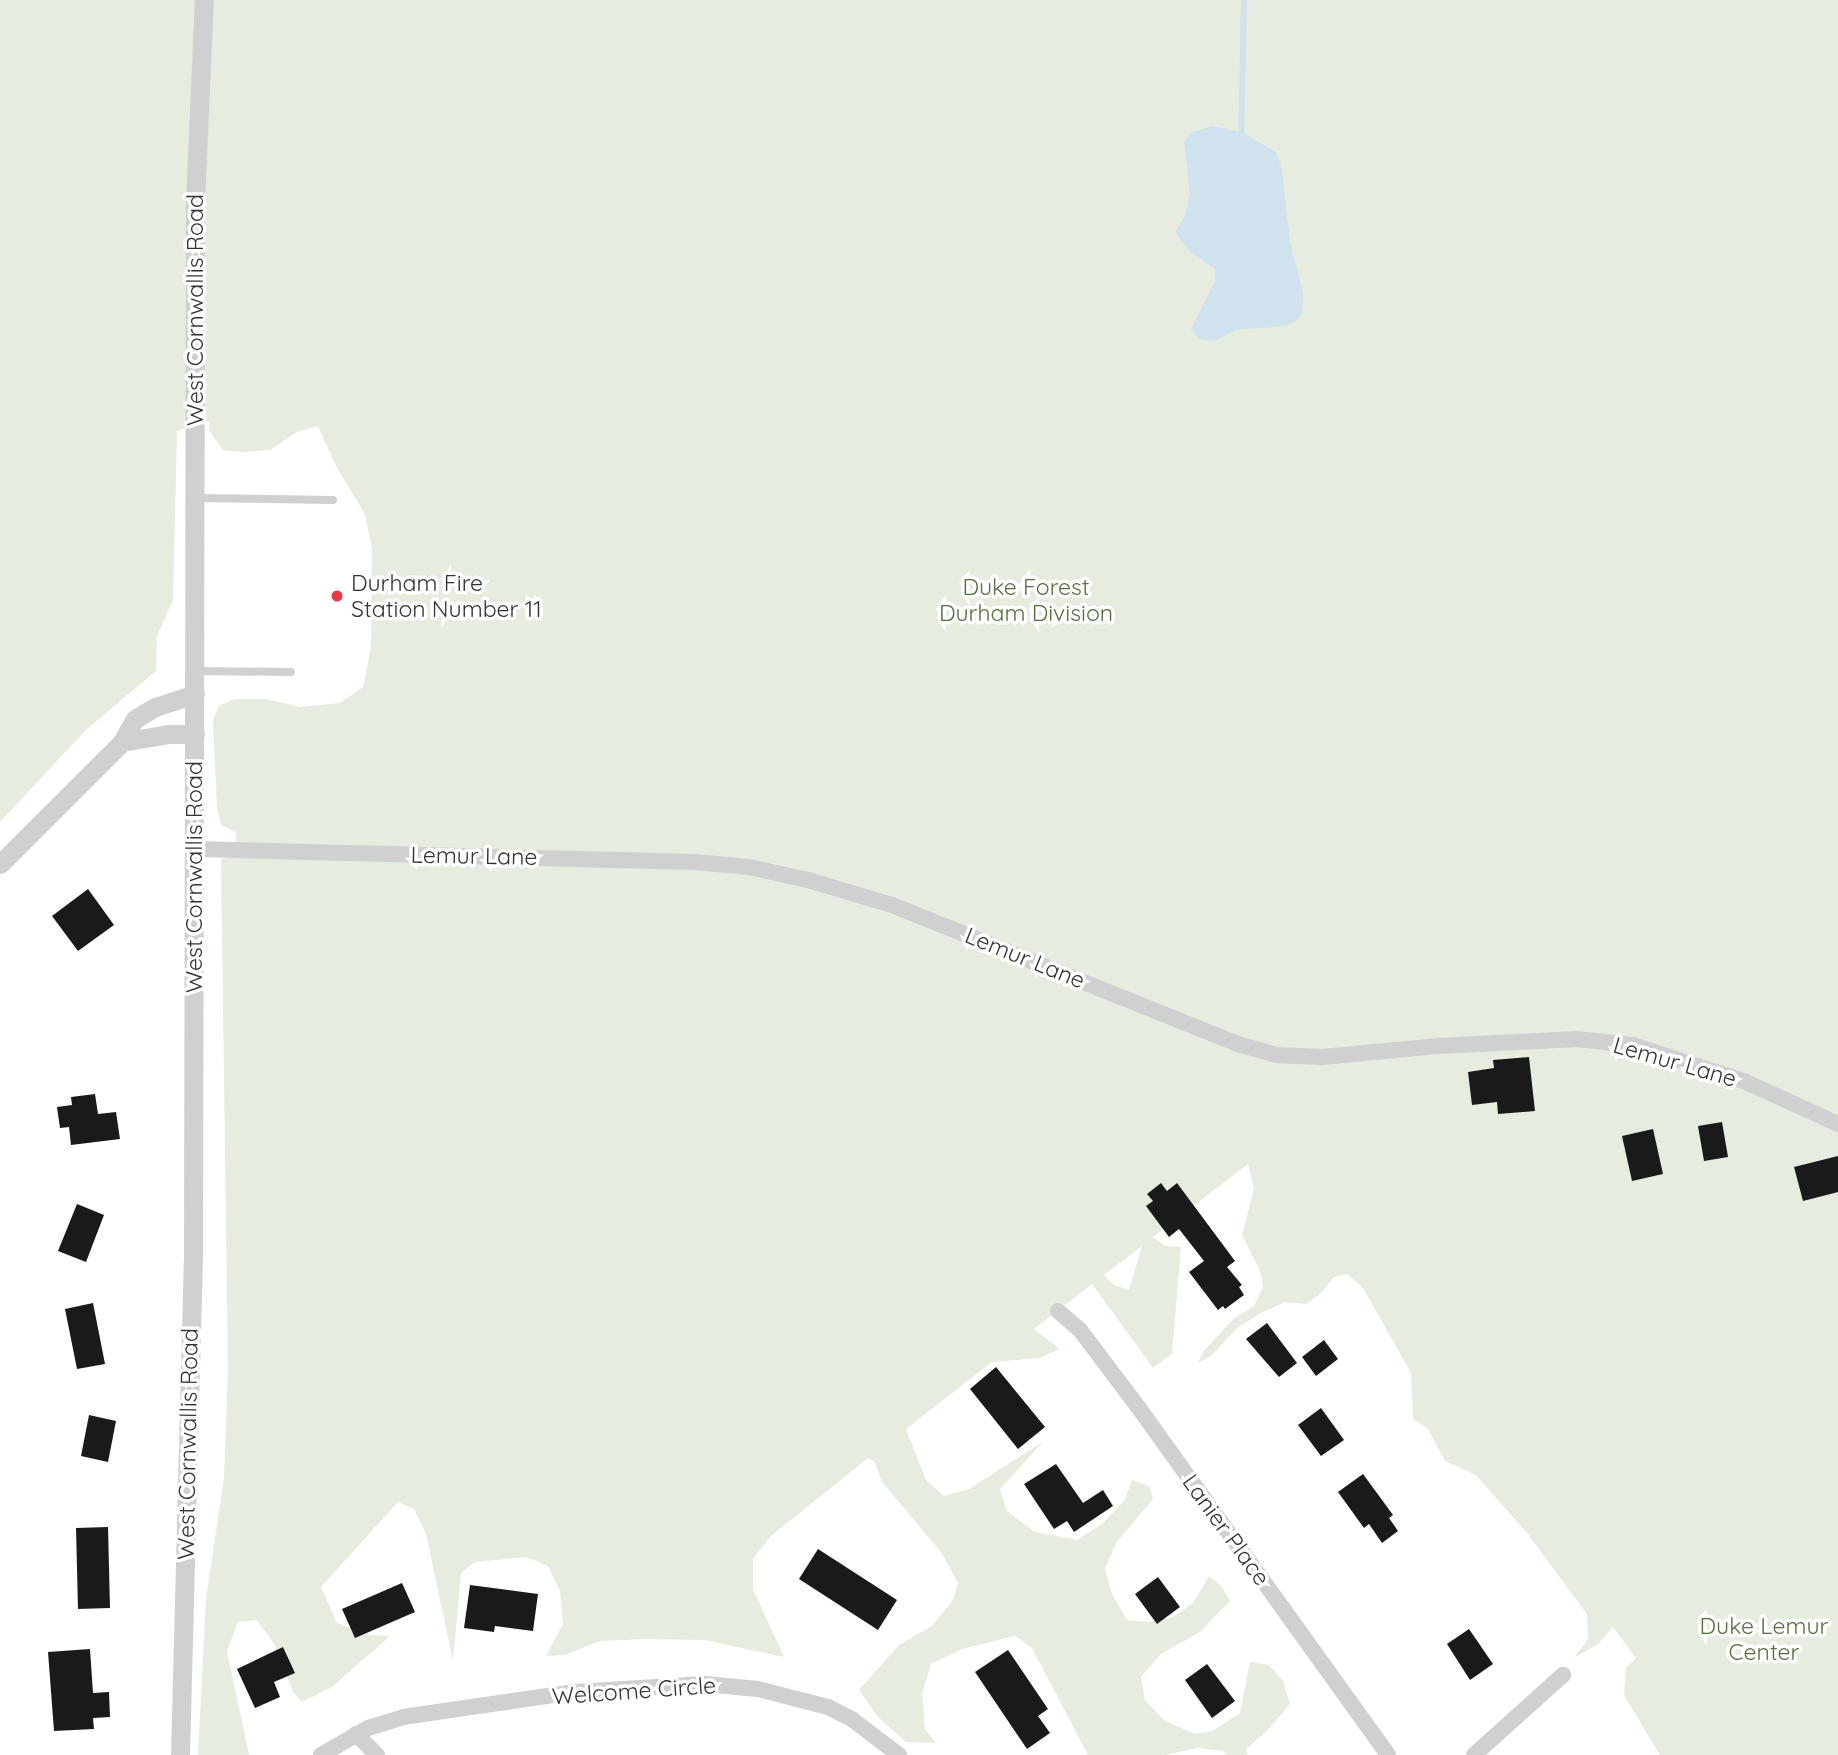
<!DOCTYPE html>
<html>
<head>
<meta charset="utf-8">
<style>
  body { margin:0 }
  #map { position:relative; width:1838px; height:1755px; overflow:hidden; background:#fff; font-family:Quicksand,sans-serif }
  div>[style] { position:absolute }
  .green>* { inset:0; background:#e6ecdf }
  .water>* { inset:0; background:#cfe2ee }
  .stream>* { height:6px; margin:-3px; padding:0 3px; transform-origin:3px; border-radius:3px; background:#cfe2ee }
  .building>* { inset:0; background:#1a1a1a }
  .service>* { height:8px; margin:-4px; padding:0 4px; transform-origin:4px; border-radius:4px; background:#d0d0d0 }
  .minor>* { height:16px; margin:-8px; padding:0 8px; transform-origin:8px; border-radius:8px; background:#d0d0d0 }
  .tertiary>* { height:19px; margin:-9.5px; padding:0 9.5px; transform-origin:9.5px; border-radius:9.5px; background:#d0d0d0 }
  .dots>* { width:19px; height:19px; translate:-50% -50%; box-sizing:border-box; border:4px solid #fff; border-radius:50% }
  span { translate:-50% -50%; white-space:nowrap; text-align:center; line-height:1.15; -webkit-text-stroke:7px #fff; paint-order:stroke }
  .street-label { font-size:23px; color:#333 }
  .poi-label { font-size:23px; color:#333 }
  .left { translate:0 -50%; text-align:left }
  .park-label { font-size:23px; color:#56703f }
</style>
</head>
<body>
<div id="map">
  <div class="green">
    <div style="clip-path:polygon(evenodd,0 0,1838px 0,1838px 1755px,1660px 1755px,1624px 1695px,1626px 1668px,1636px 1658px,1613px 1627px,1598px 1644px,1574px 1658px,1588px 1639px,1587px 1614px,1527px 1533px,1476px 1475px,1445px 1461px,1428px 1429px,1413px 1419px,1411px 1373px,1363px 1288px,1347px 1274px,1334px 1277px,1320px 1294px,1306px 1304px,1285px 1302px,1261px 1313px,1237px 1328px,1211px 1356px,1198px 1363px,1203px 1352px,1234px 1318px,1254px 1306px,1263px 1287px,1260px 1271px,1242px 1235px,1254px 1189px,1248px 1164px,1153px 1237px,1165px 1246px,1181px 1247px,1172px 1354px,1153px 1368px,1092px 1284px,1034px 1329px,1060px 1349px,1039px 1358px,992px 1362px,906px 1429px,926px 1480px,944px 1496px,969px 1489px,1044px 1441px,1000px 1489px,1007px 1511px,1035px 1532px,1077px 1540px,1102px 1524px,1124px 1501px,1132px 1480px,1150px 1487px,1153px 1499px,1116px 1543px,1105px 1569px,1112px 1594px,1127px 1620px,1148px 1622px,1173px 1617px,1193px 1603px,1209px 1576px,1222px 1587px,1230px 1601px,1200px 1632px,1161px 1654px,1141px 1677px,1145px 1700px,1164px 1720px,1195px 1734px,1212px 1731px,1240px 1713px,1250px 1662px,1269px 1665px,1283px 1681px,1290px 1704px,1267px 1731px,1246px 1749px,1248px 1755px,1227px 1755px,1223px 1751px,1197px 1748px,1165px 1755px,1088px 1755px,1032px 1648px,1015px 1636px,962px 1649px,931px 1664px,922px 1694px,925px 1729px,936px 1743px,906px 1742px,878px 1717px,859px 1690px,899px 1645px,932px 1626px,953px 1600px,958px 1583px,941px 1552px,883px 1483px,874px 1461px,868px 1458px,771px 1536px,753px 1559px,753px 1589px,784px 1657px,705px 1640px,646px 1639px,600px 1641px,565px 1655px,546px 1656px,563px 1624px,560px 1591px,548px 1566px,526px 1557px,475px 1562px,461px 1573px,453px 1661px,426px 1534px,414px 1509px,398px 1502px,321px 1587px,337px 1623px,370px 1635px,390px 1636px,332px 1687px,302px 1702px,293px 1692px,274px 1644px,257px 1620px,238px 1622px,227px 1651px,249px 1755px,198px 1755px,206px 1599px,224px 1478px,228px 1370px,221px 859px,236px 857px,236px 832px,221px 825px,217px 807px,213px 720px,219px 706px,234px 699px,266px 699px,300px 707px,340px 703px,363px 687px,371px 647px,372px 549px,365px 514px,336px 466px,318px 426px,297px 432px,270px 450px,242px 452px,223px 450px,209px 430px,209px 421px,177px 431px,173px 600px,157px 636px,156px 671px,86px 730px,0 822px,0 0,1142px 1246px,1129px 1290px,1114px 1285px,1104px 1275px,1142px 1246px)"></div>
  </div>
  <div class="water">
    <div style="clip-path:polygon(1213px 126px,1241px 132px,1276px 152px,1282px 170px,1290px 243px,1303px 292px,1302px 314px,1295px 322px,1283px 326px,1235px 330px,1215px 341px,1198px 339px,1191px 329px,1215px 281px,1215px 269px,1189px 251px,1175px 232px,1185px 216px,1190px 193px,1184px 142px,1192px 132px)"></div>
  </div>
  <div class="stream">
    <div style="left:1241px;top:137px;width:137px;rotate:-88.7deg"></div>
  </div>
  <div class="building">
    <div style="clip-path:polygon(88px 889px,114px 925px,78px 951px,52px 916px)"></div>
    <div style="clip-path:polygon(1529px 1057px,1535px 1111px,1498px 1114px,1497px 1102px,1472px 1105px,1468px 1072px,1494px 1068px,1493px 1060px)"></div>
    <div style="clip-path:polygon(95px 1094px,98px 1114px,116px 1112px,120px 1139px,71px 1145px,69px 1127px,60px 1128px,57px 1107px,72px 1105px,71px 1097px)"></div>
    <div style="clip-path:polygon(1722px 1122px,1728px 1157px,1704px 1161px,1698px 1126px)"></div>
    <div style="clip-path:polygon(1653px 1129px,1663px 1174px,1632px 1181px,1622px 1136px)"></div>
    <div style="clip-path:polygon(1838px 1156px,1838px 1192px,1803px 1201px,1794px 1167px)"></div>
    <div style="clip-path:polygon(1161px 1183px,1167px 1191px,1177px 1183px,1235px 1261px,1227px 1267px,1242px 1285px,1239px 1287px,1244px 1295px,1225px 1309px,1223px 1306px,1218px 1310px,1189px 1272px,1204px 1261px,1179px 1229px,1169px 1237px,1146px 1206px,1153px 1201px,1147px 1194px)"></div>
    <div style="clip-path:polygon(77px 1204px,104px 1215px,86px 1262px,58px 1251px)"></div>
    <div style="clip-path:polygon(93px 1303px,105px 1364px,77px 1369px,65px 1309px)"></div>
    <div style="clip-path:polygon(1267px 1323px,1297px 1363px,1279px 1377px,1246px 1339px)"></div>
    <div style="clip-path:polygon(1324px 1340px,1338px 1359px,1316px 1376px,1302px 1357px)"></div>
    <div style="clip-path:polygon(996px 1367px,1045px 1427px,1018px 1449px,970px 1389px)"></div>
    <div style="clip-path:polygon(1321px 1408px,1344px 1440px,1321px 1456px,1298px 1425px)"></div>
    <div style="clip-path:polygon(89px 1415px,116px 1421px,108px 1462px,81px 1456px)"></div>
    <div style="clip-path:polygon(1056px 1464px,1083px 1503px,1103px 1490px,1113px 1506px,1074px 1532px,1067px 1521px,1054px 1529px,1024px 1484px)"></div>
    <div style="clip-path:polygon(1363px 1474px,1393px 1515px,1389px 1518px,1398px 1531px,1382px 1543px,1369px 1524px,1364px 1528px,1338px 1492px)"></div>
    <div style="clip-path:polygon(108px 1527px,110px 1608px,78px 1609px,76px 1528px)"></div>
    <div style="clip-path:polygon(818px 1549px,897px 1600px,878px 1630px,799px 1579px)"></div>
    <div style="clip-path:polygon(1158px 1577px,1180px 1607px,1157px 1624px,1135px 1594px)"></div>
    <div style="clip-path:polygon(402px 1583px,415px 1612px,355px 1638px,342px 1609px)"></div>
    <div style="clip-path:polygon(470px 1585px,538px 1594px,533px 1631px,495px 1626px,494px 1632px,464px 1628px)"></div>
    <div style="clip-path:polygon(1469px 1629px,1493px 1664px,1470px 1680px,1447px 1644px)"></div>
    <div style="clip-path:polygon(283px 1647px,295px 1673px,274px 1682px,280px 1697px,255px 1708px,237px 1669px)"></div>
    <div style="clip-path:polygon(90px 1649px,93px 1693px,109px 1692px,110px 1717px,93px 1718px,94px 1729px,54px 1731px,48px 1652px)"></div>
    <div style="clip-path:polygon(1008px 1650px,1048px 1709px,1038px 1716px,1050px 1733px,1027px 1749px,975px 1672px)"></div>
    <div style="clip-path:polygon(1207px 1664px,1235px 1701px,1212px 1718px,1185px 1680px)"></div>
  </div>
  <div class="service">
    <div style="left:195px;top:498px;width:138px;rotate:0.8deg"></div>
    <div style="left:195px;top:671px;width:96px;rotate:0.6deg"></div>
  </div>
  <div class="minor">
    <div style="left:194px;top:849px;width:501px;rotate:1.49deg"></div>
    <div style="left:695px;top:862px;width:54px;rotate:5.3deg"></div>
    <div style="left:749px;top:867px;width:60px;rotate:12.4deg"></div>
    <div style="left:808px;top:880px;width:88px;rotate:16.6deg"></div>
    <div style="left:892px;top:905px;width:373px;rotate:21.9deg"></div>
    <div style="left:1238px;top:1044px;width:40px;rotate:16deg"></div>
    <div style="left:1276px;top:1055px;width:46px;rotate:2.5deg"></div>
    <div style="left:1322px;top:1057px;width:118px;rotate:-5.4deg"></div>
    <div style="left:1439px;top:1046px;width:138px;rotate:-2.9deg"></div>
    <div style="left:1577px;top:1039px;width:56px;rotate:6.1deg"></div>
    <div style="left:1633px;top:1045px;width:119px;rotate:18.1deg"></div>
    <div style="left:1746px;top:1082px;width:101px;rotate:24.5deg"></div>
    <div style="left:1058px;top:1311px;width:29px;rotate:41deg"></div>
    <div style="left:1080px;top:1330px;width:101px;rotate:53deg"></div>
    <div style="left:1141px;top:1411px;width:423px;rotate:54.3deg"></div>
    <div style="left:356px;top:1734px;width:30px;rotate:45deg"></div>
    <div style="left:321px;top:1755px;width:54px;rotate:-29.9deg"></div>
    <div style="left:368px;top:1728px;width:37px;rotate:-17deg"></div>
    <div style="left:403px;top:1717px;width:174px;rotate:-8.3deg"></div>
    <div style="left:575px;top:1692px;width:130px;rotate:-3.5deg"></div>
    <div style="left:705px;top:1684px;width:53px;rotate:5.4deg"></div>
    <div style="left:758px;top:1689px;width:72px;rotate:14.4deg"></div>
    <div style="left:828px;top:1707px;width:28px;rotate:27deg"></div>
    <div style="left:853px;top:1720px;width:58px;rotate:37.3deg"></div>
    <div style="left:1474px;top:1755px;width:120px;rotate:-42deg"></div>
  </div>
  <div class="tertiary">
    <div style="left:122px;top:742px;width:48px;rotate:-9.7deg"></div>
    <div style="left:169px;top:734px;width:26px"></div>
    <div style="left:0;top:864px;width:173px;rotate:-45deg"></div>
    <div style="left:122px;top:742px;width:26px;rotate:-61deg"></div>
    <div style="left:135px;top:719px;width:23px;rotate:-31deg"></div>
    <div style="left:155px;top:707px;width:42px;rotate:-18deg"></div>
    <div style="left:180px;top:1755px;width:500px;rotate:-88.51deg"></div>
    <div style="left:193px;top:1255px;width:1052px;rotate:-89.89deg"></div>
    <div style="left:195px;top:203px;width:203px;rotate:-87.5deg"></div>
  </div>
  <div class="dots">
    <div style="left:337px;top:596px;background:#e63946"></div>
  </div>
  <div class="street-label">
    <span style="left:195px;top:310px;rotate:-90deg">West Cornwallis Road</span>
    <span style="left:474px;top:856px;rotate:1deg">Lemur Lane</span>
    <span style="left:194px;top:877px;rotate:-90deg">West Cornwallis Road</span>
    <span style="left:1025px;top:958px;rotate:22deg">Lemur Lane</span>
    <span style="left:1675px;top:1062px;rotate:16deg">Lemur Lane</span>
    <span style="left:188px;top:1444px;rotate:-89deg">West Cornwallis Road</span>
    <span style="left:1226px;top:1530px;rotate:54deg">Lanier Place</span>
    <span style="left:634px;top:1691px;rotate:-4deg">Welcome Circle</span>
  </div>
  <div class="poi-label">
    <span class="left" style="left:351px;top:596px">Durham Fire<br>Station Number 11</span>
  </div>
  <div class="park-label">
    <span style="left:1026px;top:600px">Duke Forest<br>Durham Division</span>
    <span style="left:1764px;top:1639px">Duke Lemur<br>Center</span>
  </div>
</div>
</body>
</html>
